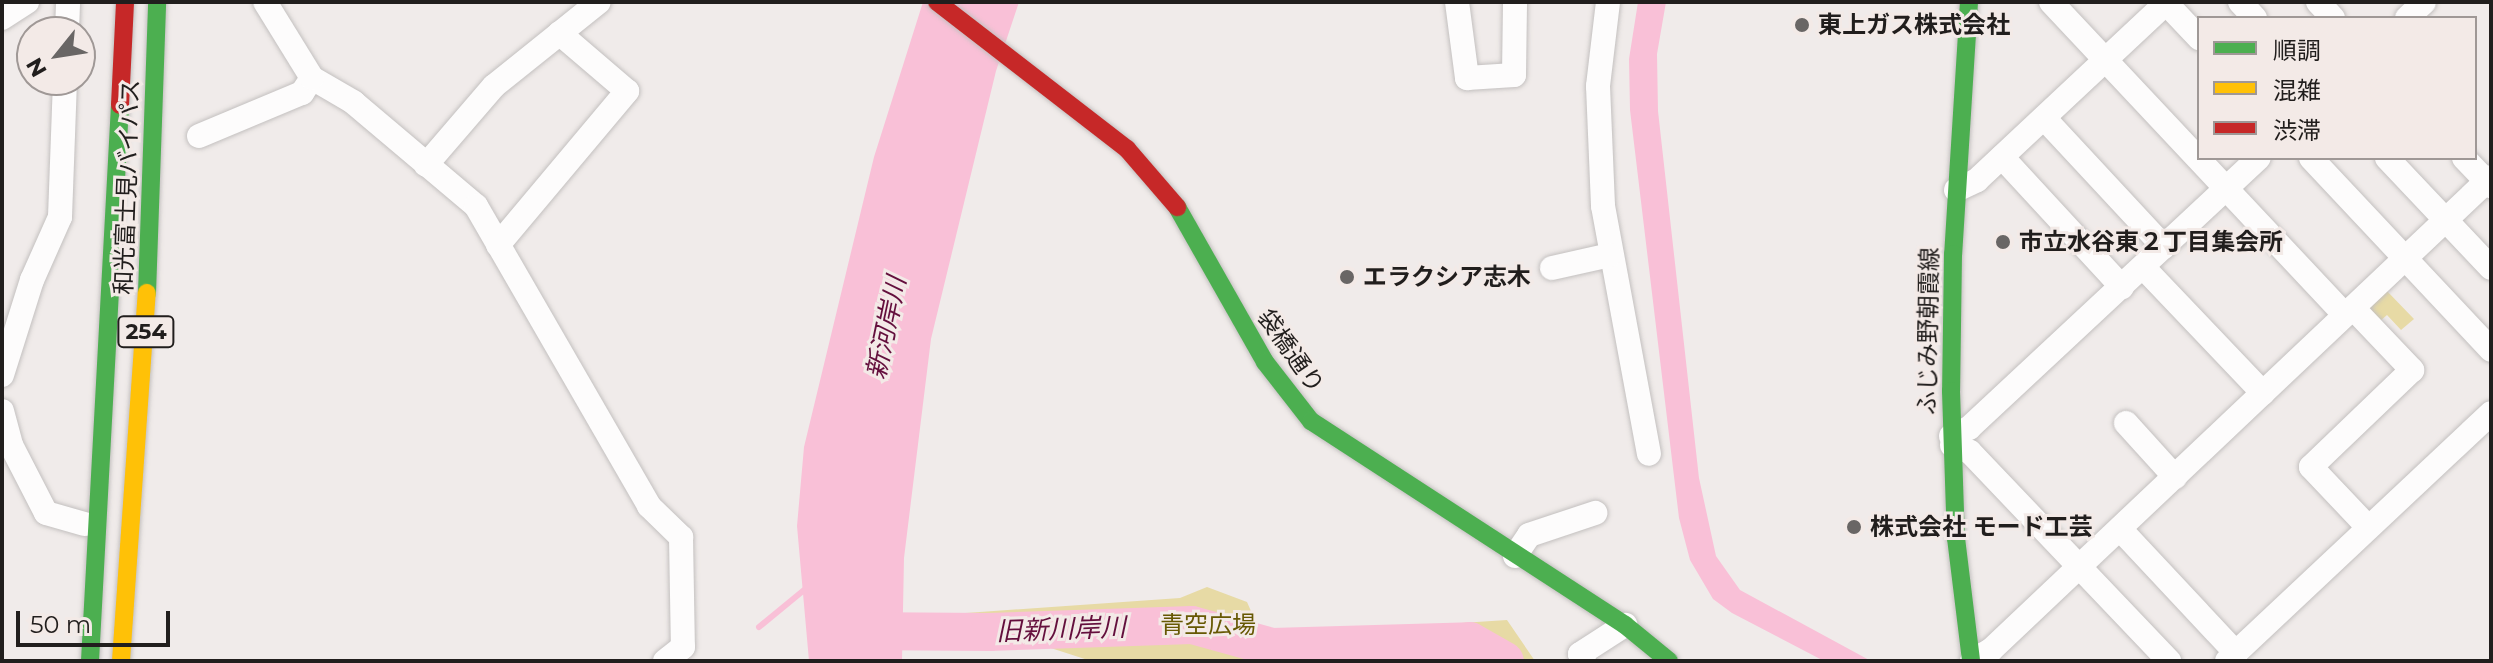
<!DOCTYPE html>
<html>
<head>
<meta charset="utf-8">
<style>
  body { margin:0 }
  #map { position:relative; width:2493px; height:663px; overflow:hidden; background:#f0ebea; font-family:Montserrat,"Noto Sans JP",sans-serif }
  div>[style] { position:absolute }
  .green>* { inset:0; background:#e7daa5 }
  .water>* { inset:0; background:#f9c0d7 }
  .stream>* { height:6px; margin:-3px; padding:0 3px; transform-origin:3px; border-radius:3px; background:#f9c0d7 }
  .river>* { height:38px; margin:-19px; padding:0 19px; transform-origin:19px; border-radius:19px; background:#f9c0d7 }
  .roads { filter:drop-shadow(0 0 2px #c3c0bf) drop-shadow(0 0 2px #c3c0bf) }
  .street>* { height:24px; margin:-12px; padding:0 12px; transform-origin:12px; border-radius:12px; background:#fdfcfc }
  .fast>* { height:18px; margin:-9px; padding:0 9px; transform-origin:9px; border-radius:9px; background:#4caf50 }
  .slow>* { height:18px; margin:-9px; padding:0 9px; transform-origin:9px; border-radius:9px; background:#ffc107 }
  .jam>* { height:18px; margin:-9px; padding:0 9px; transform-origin:9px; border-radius:9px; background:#c62828 }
  .dots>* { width:22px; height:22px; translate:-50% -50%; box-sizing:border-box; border:4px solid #f3eae7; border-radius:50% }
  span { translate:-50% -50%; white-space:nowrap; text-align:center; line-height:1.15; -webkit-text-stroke:6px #f3eae7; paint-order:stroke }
  .shield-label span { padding:2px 6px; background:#f3eae7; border:2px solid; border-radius:6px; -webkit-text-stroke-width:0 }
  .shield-label { font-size:22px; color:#211e1d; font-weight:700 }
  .poi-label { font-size:24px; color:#211e1d; font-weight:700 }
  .left { translate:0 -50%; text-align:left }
  .street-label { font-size:24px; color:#211e1d }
  .park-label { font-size:24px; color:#665803 }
  .water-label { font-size:26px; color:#640f3d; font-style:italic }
  .frame { position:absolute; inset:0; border:4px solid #211e1d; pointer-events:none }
  .legend { position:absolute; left:2197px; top:16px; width:280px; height:144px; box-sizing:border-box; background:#f3eae7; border:2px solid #9f9896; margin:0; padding:10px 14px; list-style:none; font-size:24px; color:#211e1d }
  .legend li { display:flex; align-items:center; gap:16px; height:40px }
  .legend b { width:40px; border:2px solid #9f9896 }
  .north { position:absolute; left:16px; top:16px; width:80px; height:80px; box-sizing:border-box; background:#f3eae7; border:2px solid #9f9896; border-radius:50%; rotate:240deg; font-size:22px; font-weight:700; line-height:32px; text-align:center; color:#211e1d }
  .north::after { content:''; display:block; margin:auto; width:28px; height:36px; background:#696665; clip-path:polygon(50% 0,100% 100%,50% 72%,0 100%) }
  .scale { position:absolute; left:16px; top:611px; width:154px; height:36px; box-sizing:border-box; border:4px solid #211e1d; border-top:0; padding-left:10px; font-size:24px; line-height:28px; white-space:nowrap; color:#211e1d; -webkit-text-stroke:6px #f3eae7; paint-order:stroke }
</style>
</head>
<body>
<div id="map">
  <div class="green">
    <div style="clip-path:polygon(2386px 290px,2414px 319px,2401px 330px,2387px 315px,2379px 322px,2372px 315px,2369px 305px)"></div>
    <div style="clip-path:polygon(1207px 587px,1247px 602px,1262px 636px,1507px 620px,1535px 661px,1091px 661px,1026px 640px,952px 647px,952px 614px,1180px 598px)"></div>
  </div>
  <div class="water">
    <div style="clip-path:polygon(923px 2px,1019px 2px,996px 71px,931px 339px,904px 558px,902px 661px,809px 661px,797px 526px,804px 447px,874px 157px)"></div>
    <div style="clip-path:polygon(1638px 2px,1666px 2px,1657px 54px,1658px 111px,1699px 478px,1716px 556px,1740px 590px,1871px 661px,1824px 661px,1732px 613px,1713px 599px,1690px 560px,1679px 518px,1630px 110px,1629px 59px)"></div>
  </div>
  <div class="stream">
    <div style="left:759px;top:627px;width:65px;rotate:-39.4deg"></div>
  </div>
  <div class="river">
    <div style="left:850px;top:631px;width:140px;rotate:0.4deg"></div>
    <div style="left:990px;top:632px;width:202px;rotate:-2deg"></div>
    <div style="left:1192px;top:625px;width:83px;rotate:15.4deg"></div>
    <div style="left:1272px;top:647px;width:198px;rotate:-1.7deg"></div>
    <div style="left:1470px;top:641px;width:40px;rotate:29.7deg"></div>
  </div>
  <div class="roads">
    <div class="street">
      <div style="left:1457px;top:2px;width:77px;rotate:82.5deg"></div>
      <div style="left:1467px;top:78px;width:47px;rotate:-3.7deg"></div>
      <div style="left:1514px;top:75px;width:73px;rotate:-89.2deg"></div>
      <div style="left:1608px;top:2px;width:85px;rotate:96.8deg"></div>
      <div style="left:1598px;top:86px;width:120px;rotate:87.6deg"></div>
      <div style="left:1603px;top:206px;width:252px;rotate:79.5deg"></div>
      <div style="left:2051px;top:2px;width:429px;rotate:46.8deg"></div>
      <div style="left:2165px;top:2px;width:50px;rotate:46.6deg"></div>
      <div style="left:2240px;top:2px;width:22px;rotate:47deg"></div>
      <div style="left:2318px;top:2px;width:22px;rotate:47deg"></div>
      <div style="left:2px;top:18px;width:30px;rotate:-33deg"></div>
      <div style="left:2407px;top:18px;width:23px;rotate:-43deg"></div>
      <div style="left:67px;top:32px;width:30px;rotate:-88deg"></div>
      <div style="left:312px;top:78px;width:48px;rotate:30.3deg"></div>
      <div style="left:353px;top:102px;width:161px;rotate:40.2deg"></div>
      <div style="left:476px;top:206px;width:346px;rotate:60deg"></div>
      <div style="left:649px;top:506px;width:45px;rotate:44.1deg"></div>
      <div style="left:681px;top:537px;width:110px;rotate:89deg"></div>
      <div style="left:683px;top:647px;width:23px;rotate:142deg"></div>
      <div style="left:2044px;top:118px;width:176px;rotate:47.1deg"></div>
      <div style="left:199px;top:136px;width:112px;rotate:-22.7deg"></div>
      <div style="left:302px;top:93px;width:18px;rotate:-56deg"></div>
      <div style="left:312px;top:78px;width:89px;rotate:-121.7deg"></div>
      <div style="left:2002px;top:157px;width:177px;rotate:47.3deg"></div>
      <div style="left:2311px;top:158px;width:263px;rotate:46.8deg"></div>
      <div style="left:2387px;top:158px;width:151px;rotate:46.6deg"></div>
      <div style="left:2464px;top:158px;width:39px;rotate:46deg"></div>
      <div style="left:426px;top:165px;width:104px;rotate:-49.3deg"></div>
      <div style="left:494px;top:86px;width:134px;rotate:-38.7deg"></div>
      <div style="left:1956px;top:190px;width:23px;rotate:-25deg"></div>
      <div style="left:1977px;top:180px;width:260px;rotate:-43.1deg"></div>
      <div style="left:498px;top:245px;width:201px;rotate:-50deg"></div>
      <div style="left:627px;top:91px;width:89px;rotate:-139.5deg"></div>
      <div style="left:2143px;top:267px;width:174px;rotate:46.4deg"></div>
      <div style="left:1552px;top:268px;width:59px;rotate:-12.6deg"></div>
      <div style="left:2353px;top:308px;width:86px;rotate:46.4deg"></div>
      <div style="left:2412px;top:370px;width:140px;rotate:136.2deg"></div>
      <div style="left:2311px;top:467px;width:83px;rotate:46.5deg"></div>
      <div style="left:2px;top:375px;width:100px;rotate:-72.5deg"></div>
      <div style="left:32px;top:280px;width:69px;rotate:-66deg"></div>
      <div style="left:60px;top:217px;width:137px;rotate:-87.9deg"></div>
      <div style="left:2px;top:411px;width:35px;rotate:75deg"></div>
      <div style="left:11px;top:445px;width:76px;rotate:62.8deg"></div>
      <div style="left:46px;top:513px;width:40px;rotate:16deg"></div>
      <div style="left:2126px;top:423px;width:73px;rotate:47.8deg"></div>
      <div style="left:1951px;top:436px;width:20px;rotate:-24deg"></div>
      <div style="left:1969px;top:428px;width:396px;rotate:-43deg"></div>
      <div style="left:1952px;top:445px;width:19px;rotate:21deg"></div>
      <div style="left:1970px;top:452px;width:289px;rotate:46.4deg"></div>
      <div style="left:2120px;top:529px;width:170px;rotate:46.9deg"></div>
      <div style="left:1515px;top:556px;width:25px;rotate:-56deg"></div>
      <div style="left:1529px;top:535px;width:70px;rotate:-18.4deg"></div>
      <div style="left:1584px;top:661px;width:8px;rotate:-120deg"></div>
      <div style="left:1580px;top:654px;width:54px;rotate:-32.8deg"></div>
      <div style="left:1972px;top:661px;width:22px;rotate:-30deg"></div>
      <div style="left:1991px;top:650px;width:688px;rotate:-43.41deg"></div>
      <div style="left:2227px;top:661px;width:362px;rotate:-43.2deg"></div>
    </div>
    <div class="fast">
      <div style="left:1969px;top:2px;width:253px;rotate:93.6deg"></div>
      <div style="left:1953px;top:254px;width:137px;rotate:90.8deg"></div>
      <div style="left:1951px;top:391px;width:147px;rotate:88.1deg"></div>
      <div style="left:1956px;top:538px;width:124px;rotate:83deg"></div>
      <div style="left:1177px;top:207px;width:178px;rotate:60.4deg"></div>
      <div style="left:1265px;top:362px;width:75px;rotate:52.1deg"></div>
      <div style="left:1311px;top:421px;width:374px;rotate:33deg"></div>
      <div style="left:1625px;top:625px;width:57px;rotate:39.3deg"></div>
      <div style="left:147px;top:293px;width:291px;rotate:-88deg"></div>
      <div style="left:90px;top:661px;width:557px;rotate:-86.91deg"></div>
    </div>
    <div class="slow">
      <div style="left:121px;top:661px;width:369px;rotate:-86deg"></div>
    </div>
    <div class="jam">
      <div style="left:937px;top:2px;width:240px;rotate:37.7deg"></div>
      <div style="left:1127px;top:149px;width:77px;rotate:49.2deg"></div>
      <div style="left:120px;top:105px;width:103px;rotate:-87.2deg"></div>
    </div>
  </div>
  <div class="dots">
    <div style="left:1802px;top:25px;background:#696665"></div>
    <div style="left:2003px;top:242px;background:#696665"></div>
    <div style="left:1347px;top:277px;background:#696665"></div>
    <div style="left:1854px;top:527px;background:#696665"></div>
  </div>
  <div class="shield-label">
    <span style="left:146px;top:332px">254</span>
  </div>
  <div class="poi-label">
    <span class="left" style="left:1818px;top:25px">東上ガス株式会社</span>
    <span class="left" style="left:2019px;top:242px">市立水谷東２丁目集会所</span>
    <span class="left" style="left:1363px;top:277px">エラクシア志木</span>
    <span class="left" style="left:1870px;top:527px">株式会社 モード工芸</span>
  </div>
  <div class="street-label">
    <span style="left:127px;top:187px;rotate:-88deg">和光富士見バイパス</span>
    <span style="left:1928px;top:331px;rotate:-89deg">ふじみ野朝霞線</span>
    <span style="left:1291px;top:351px;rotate:55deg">袋橋通り</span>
  </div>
  <div class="park-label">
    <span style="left:1208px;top:625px">青空広場</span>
  </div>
  <div class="water-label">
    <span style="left:887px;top:328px;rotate:-78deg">新河岸川</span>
    <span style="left:1061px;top:630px;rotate:-2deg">旧新川岸川</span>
  </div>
  <div class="frame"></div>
  <ul class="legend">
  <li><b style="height:10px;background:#4caf50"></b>順調</li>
  <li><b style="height:10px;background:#ffc107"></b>混雑</li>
  <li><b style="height:10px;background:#c62828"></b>渋滞</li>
  </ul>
  <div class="north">N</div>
  <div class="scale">50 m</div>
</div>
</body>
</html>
